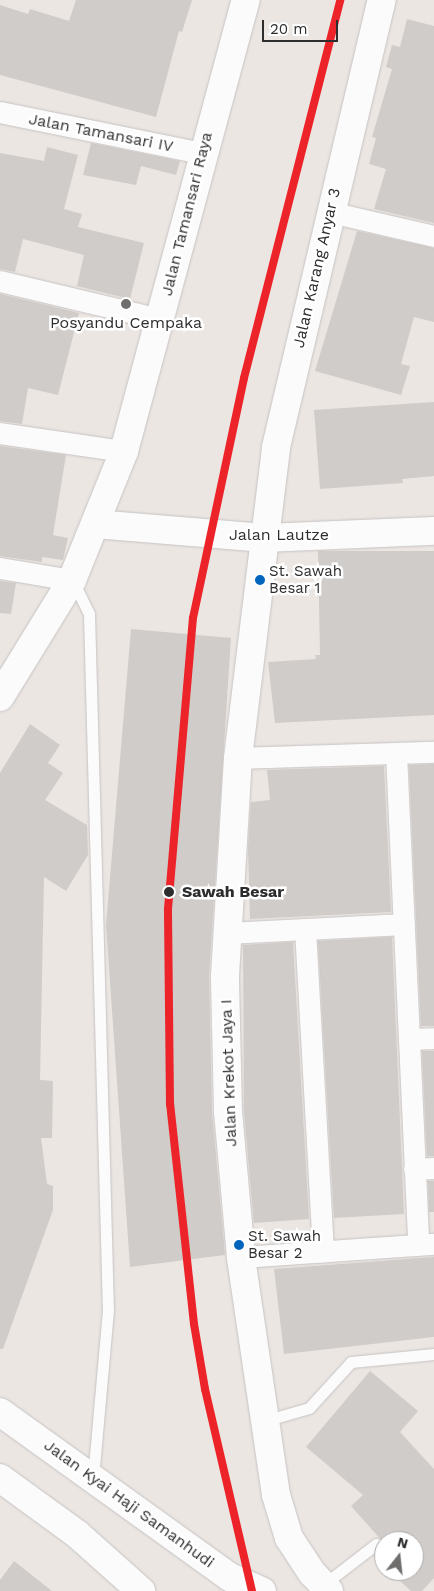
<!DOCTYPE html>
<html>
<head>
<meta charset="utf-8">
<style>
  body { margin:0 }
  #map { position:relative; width:434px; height:1591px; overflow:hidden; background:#ece6e2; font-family:"Work Sans",sans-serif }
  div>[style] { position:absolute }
  .building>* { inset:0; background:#d0ccc9 }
  .roads { filter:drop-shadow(0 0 1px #c5c3c3) drop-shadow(0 0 1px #c5c3c3) }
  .lane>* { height:11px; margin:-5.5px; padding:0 5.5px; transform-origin:5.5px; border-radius:5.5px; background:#fcfbfb }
  .street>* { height:21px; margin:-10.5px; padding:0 10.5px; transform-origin:10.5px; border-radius:10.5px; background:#fcfbfb }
  .secondary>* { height:28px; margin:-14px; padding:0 14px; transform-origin:14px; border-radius:14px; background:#fcfbfb }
  .rail-1>* { height:8px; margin:-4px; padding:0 4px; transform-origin:4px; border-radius:4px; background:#ec2329 }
  .dots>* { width:14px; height:14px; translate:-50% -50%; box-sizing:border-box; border:2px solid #fff; border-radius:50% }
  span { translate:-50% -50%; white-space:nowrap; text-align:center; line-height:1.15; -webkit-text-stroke:5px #fff; paint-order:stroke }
  .bus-label { font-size:15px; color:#2d2d2d }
  .left { translate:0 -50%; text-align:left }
  .street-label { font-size:16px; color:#2d2d2d }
  .poi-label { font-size:16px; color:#2d2d2d }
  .stop-label { font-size:16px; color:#2d2d2d; font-weight:700 }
  .north { position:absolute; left:374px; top:1531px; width:50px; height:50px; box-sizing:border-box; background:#fff; border:1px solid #ababab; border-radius:50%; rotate:16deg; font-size:14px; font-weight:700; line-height:20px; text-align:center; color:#2d2d2d }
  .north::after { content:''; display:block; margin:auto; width:18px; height:22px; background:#706e6c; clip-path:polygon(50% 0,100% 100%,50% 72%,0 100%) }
  .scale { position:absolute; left:262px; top:20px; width:76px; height:22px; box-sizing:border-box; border:2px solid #2d2d2d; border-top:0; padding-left:6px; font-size:15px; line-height:18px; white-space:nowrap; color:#2d2d2d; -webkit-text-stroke:4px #fff; paint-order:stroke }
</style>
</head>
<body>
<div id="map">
  <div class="building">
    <div style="clip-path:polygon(76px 0,192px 0,182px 32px,179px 31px,156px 117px,0 75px,0 5px,28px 14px,30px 9px,69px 21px)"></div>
    <div style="clip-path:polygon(407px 19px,434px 26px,434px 223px,374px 209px,386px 169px,369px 164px,376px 138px,372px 137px,392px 69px,386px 67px,392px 45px,400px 47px)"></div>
    <div style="clip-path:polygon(91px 143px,180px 161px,176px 175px,141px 166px,136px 185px,83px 175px)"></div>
    <div style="clip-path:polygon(47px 147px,78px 155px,64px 209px,82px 214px,78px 227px,144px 243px,130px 299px,77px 286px,84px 255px,23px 239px,15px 272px,0 269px,0 153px,44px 161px)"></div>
    <div style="clip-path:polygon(357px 231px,434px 248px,434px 322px,414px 317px,401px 364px,410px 366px,401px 395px,315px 371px)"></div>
    <div style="clip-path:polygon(0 294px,79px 313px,58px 395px,28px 388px,22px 424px,0 421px)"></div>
    <div style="clip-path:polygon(434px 402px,434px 476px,402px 479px,403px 483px,320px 489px,314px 410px)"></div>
    <div style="clip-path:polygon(0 446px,66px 455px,53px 535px,68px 538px,63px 560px,42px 557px,42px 562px,0 556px)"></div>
    <div style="clip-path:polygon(318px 551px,434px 551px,434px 715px,275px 723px,268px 662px,316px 659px,315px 655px,320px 655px)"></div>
    <div style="clip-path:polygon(0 581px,16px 583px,11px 614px,0 613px)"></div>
    <div style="clip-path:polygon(131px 629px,231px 638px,209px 976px,212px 1112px,225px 1255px,130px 1267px,106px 925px)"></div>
    <div style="clip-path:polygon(30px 724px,60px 745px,48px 763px,63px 773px,45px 800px,87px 825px,88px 855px,66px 891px,44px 877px,40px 1080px,53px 1081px,52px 1138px,41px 1138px,47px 1184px,53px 1186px,53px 1210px,3px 1349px,0 1349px,0 773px)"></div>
    <div style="clip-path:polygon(434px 764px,434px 1026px,421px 1026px,409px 765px)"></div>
    <div style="clip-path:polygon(384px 766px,391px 912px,250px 919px,248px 848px,251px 802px,270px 800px,267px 770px)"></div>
    <div style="clip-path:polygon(392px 937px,404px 1214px,334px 1218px,318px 941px)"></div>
    <div style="clip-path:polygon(293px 942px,309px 1219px,254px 1223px,244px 1111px,243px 945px)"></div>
    <div style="clip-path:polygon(422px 1051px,434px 1051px,434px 1156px,427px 1156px)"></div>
    <div style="clip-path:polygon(428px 1181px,434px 1181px,434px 1212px,429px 1212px)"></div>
    <div style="clip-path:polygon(434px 1257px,434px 1337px,284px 1354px,274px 1269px)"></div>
    <div style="clip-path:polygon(370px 1371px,418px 1411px,400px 1432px,434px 1469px,434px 1578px,422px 1591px,411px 1591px,389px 1571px,414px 1571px,414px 1541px,384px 1543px,351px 1506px,363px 1495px,306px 1447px)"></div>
    <div style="clip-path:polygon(14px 1561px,52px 1591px,0 1591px,0 1580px)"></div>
  </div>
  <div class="roads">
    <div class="lane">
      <div style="left:73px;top:581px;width:37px;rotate:64deg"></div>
      <div style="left:89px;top:614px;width:696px;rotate:88.44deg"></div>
      <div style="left:108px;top:1310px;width:168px;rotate:95.1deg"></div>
      <div style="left:264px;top:1421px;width:47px;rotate:-16.1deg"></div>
      <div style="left:309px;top:1408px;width:62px;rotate:-47.6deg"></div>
      <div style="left:351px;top:1362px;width:83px;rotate:-5.5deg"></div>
      <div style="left:323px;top:1585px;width:67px;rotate:-37.7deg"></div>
    </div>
    <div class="street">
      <div style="left:0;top:112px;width:206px;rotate:11.5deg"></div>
      <div style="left:330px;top:212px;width:107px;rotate:13deg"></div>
      <div style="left:0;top:281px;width:164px;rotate:13.4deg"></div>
      <div style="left:0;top:433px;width:125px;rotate:8.3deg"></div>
      <div style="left:0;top:568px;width:73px;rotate:9.5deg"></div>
      <div style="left:396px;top:753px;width:492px;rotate:87.4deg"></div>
      <div style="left:238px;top:758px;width:196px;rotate:-1.8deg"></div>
      <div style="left:305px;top:929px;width:323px;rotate:86.8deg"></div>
      <div style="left:227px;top:933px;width:177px;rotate:-2.9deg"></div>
      <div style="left:409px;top:1039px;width:25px;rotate:-2deg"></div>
      <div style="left:414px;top:1169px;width:20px;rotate:-3deg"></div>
      <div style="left:241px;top:1257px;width:193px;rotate:-3.9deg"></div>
    </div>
    <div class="secondary">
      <div style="left:95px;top:524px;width:170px;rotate:4.7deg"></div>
      <div style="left:264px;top:538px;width:170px;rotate:-2.4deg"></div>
      <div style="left:0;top:697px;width:137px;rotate:-58.4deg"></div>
      <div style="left:72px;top:580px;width:139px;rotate:-68deg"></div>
      <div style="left:124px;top:451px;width:467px;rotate:-74.9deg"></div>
      <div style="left:0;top:1412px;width:283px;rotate:35.7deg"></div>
      <div style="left:230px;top:1577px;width:35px;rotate:24deg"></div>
      <div style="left:0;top:1478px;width:95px;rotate:36deg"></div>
      <div style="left:77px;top:1534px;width:86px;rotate:41.7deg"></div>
      <div style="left:329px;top:1591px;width:25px;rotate:-133deg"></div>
      <div style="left:312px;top:1573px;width:42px;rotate:-123.3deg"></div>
      <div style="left:289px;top:1538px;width:45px;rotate:-106.8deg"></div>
      <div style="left:276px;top:1495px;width:241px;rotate:-98.4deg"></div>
      <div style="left:241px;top:1257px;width:146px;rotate:-95.1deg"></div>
      <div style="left:228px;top:1112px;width:136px;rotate:-91.3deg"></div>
      <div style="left:225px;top:976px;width:218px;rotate:-86.6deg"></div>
      <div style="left:238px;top:758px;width:313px;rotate:-83deg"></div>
      <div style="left:276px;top:447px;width:459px;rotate:-76.7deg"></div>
    </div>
  </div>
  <div class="rail-1">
    <div style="left:252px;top:1591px;width:207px;rotate:-103.1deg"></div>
    <div style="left:205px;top:1389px;width:66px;rotate:-99.6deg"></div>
    <div style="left:194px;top:1324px;width:221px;rotate:-96.2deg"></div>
    <div style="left:170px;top:1104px;width:195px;rotate:-90.6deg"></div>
    <div style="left:168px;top:909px;width:292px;rotate:-85.1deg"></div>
    <div style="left:193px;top:618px;width:245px;rotate:-78deg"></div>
    <div style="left:244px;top:378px;width:390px;rotate:-75.7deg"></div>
  </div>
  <div class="dots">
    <div style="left:126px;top:304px;background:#706e6c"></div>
    <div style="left:260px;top:580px;background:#0065bd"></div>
    <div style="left:169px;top:892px;background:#2d2d2d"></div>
    <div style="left:239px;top:1245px;background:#0065bd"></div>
  </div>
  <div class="bus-label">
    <span class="left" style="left:269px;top:580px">St. Sawah<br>Besar 1</span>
    <span class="left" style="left:248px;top:1245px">St. Sawah<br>Besar 2</span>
  </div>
  <div class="street-label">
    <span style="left:101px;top:133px;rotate:11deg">Jalan Tamansari IV</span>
    <span style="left:187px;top:214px;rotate:-76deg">Jalan Tamansari Raya</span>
    <span style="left:317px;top:268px;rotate:-77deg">Jalan Karang Anyar 3</span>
    <span style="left:279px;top:535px">Jalan Lautze</span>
    <span style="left:229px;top:1073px;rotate:-92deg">Jalan Krekot Jaya I</span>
    <span style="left:129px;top:1504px;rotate:36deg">Jalan Kyai Haji Samanhudi</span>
  </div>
  <div class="poi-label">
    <span style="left:126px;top:323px">Posyandu Cempaka</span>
  </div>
  <div class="stop-label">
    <span class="left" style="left:182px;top:892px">Sawah Besar</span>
  </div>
  <div class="north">N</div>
  <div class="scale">20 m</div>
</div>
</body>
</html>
